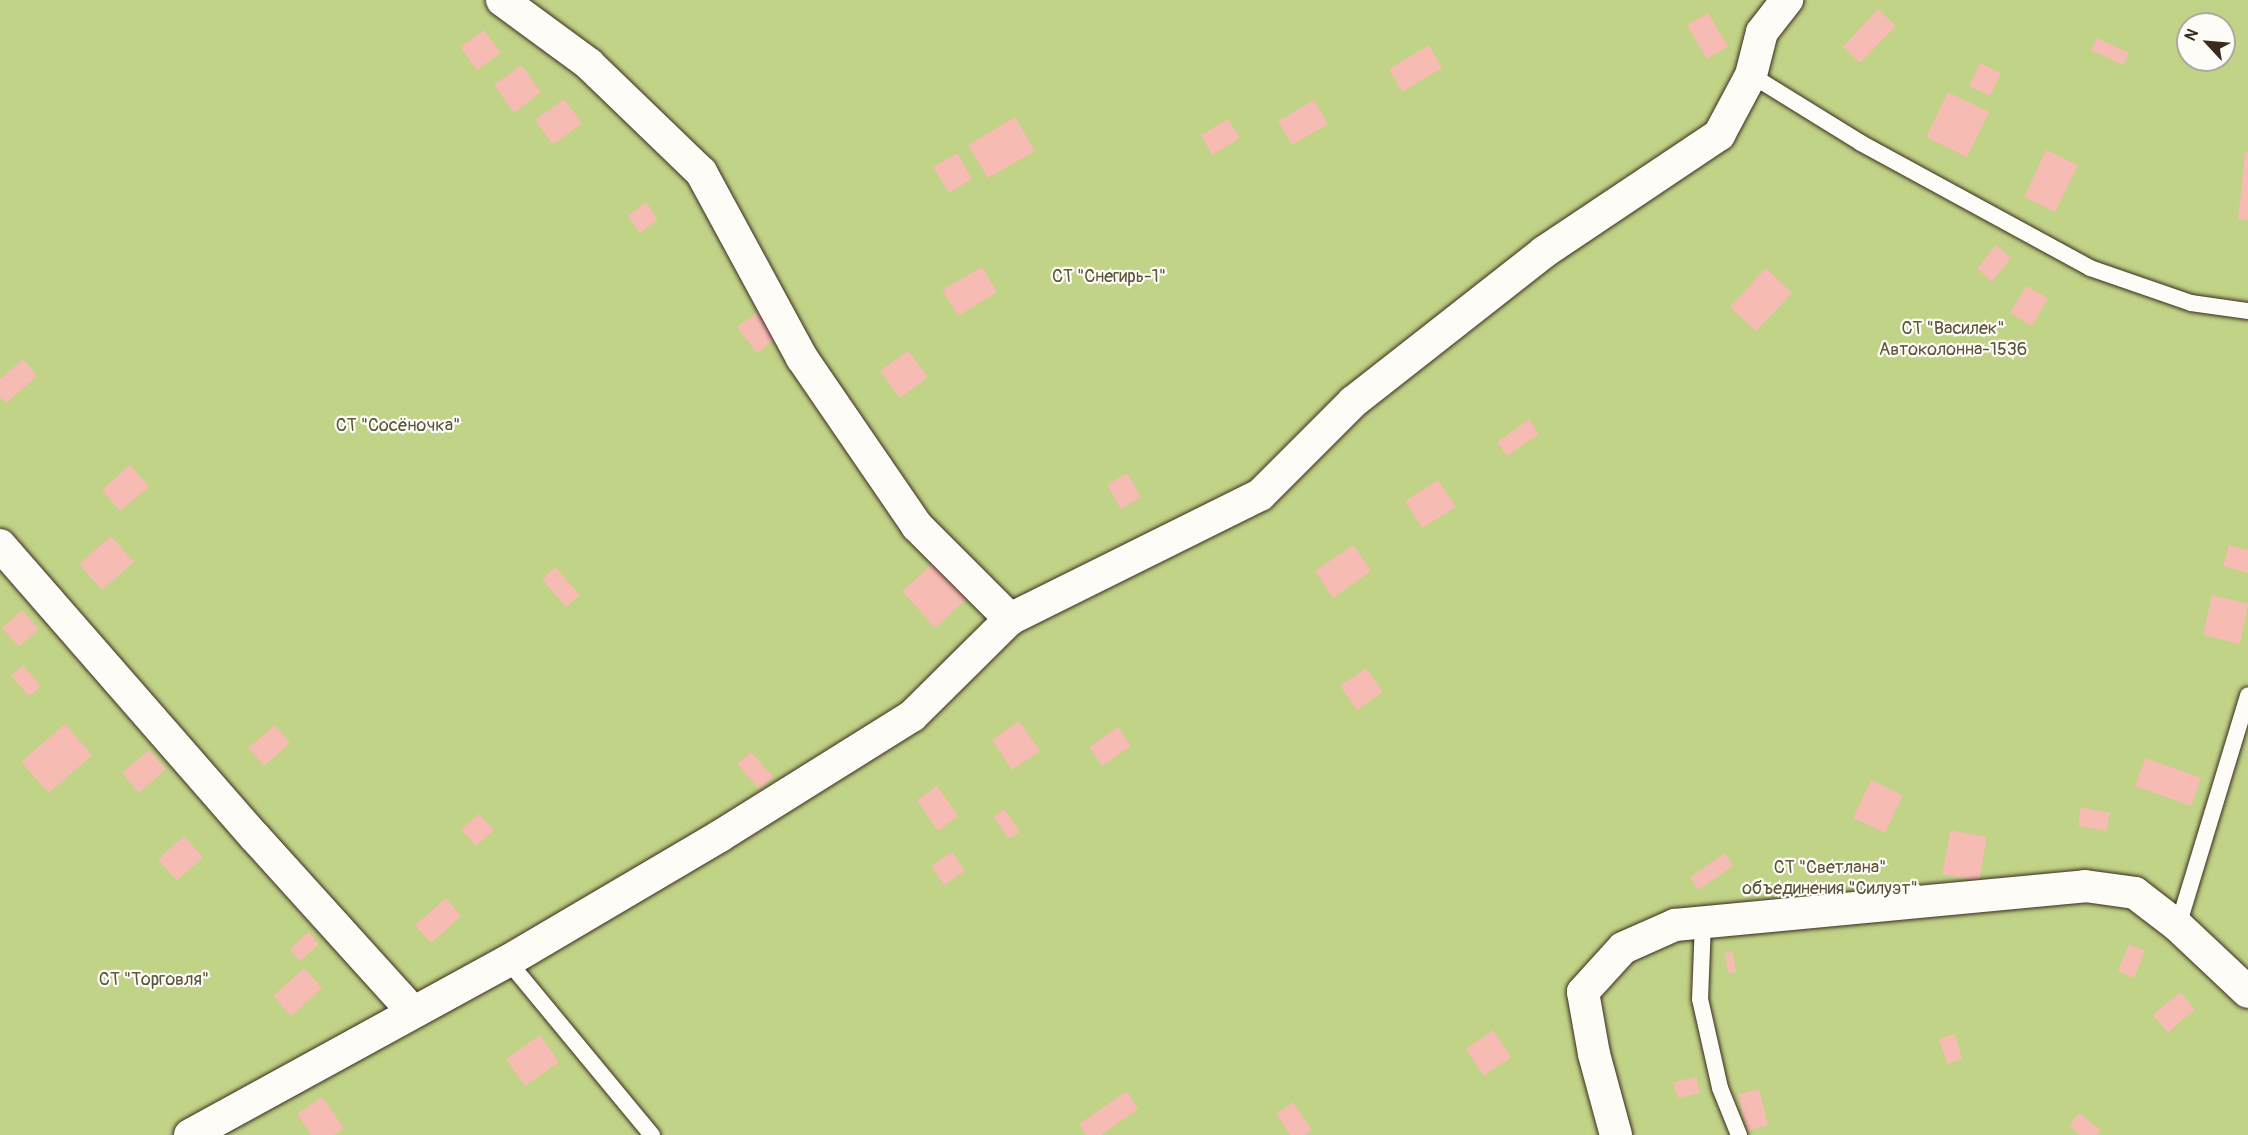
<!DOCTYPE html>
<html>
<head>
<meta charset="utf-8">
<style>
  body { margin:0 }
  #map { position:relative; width:2248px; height:1135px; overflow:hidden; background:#fbe8e2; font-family:Pangolin,sans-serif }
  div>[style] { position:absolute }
  .green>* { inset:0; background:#c1d387 }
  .building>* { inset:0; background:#f6bbb2 }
  .roads { filter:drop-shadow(0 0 2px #3b2a1e) drop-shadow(0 0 2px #3b2a1e) }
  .lane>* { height:16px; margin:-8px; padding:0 8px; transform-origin:8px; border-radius:8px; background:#fdfcf7 }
  .street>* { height:32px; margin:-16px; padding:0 16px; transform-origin:16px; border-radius:16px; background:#fdfcf7 }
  span { translate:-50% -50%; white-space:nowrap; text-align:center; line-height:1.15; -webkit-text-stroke:4.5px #fdfcf7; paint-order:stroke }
  .park-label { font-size:18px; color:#5c5438 }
  .north { position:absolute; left:2176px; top:12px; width:60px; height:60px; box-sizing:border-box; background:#fdfcf7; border:2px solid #afa8a0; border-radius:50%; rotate:296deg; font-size:16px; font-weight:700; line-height:24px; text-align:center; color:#3b2a1e }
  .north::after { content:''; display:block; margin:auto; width:21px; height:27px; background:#3b2a1e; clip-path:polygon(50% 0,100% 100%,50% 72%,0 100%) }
</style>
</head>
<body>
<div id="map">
  <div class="green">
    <div style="clip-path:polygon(evenodd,0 0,2248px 0,2248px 1135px,0 1135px,0 0,2188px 24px,2224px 24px,2224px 60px,2188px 60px,2188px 24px)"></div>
  </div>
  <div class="building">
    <div style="clip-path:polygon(1878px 9px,1896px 26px,1860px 63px,1843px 47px)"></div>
    <div style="clip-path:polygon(1708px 13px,1728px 46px,1707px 59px,1687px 25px)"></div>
    <div style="clip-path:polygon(484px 30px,501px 53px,477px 70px,460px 47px)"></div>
    <div style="clip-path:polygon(2097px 38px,2129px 53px,2123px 65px,2091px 50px)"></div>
    <div style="clip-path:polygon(1429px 45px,1442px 68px,1402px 92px,1389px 69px)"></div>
    <div style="clip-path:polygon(1980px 63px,2001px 73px,1990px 96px,1969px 86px)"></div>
    <div style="clip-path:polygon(521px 65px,541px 92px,514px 113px,494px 85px)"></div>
    <div style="clip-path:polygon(1948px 92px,1989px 112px,1967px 157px,1926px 137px)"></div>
    <div style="clip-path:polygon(564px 99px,582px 123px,553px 145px,535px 120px)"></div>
    <div style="clip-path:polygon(1314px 100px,1328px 124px,1292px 145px,1278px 121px)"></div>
    <div style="clip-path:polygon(1015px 117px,1035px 151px,988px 178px,968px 145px)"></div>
    <div style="clip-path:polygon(1228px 119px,1240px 138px,1212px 155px,1201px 135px)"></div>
    <div style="clip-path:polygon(2046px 150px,2078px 165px,2055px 212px,2024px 197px)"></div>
    <div style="clip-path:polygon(2245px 152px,2248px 152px,2248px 220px,2238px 219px)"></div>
    <div style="clip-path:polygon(957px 153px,972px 179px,949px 193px,933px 167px)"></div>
    <div style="clip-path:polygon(646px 202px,658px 219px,640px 233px,628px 216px)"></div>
    <div style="clip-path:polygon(1996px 245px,2011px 258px,1992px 282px,1977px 269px)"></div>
    <div style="clip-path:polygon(982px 267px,997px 292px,958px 316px,942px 290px)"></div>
    <div style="clip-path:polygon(1766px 268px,1792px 293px,1756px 331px,1730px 307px)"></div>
    <div style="clip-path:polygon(2026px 286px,2048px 298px,2032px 326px,2010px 313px)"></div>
    <div style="clip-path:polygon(765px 307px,784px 333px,757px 353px,737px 327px)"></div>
    <div style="clip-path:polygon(908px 351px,928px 377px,900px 398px,880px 371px)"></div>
    <div style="clip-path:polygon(23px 359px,37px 376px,6px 403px,0 397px,0 379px)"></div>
    <div style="clip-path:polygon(1529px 419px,1539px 434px,1507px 456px,1497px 442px)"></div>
    <div style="clip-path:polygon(130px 465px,149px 487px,120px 511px,102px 490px)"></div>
    <div style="clip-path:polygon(1127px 473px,1141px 497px,1121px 509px,1107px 485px)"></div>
    <div style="clip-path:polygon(1438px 480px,1456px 507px,1422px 528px,1405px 501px)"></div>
    <div style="clip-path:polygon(111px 536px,134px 562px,102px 590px,79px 564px)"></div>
    <div style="clip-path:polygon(1353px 545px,1371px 571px,1333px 598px,1315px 571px)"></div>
    <div style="clip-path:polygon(2229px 545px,2248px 550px,2248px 573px,2223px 566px)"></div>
    <div style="clip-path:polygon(938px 559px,970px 596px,935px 628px,902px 591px)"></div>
    <div style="clip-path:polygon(555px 567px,580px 595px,566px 607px,542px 579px)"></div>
    <div style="clip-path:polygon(2212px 595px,2248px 604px,2240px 644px,2203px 635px)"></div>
    <div style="clip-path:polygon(22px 610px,39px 629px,19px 647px,2px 628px)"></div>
    <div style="clip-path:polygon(23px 665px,41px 686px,29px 696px,11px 676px)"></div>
    <div style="clip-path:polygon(1366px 668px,1383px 692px,1357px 710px,1340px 686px)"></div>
    <div style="clip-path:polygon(1019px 721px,1040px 751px,1012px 770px,992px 740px)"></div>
    <div style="clip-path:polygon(65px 724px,92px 755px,49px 793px,21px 762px)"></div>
    <div style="clip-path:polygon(275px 725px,290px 743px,264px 766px,248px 748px)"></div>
    <div style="clip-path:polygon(1118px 727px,1131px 746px,1102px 766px,1089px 747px)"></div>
    <div style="clip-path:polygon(149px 750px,166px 769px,139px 793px,122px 773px)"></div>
    <div style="clip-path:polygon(751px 752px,773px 777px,759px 789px,737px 764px)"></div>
    <div style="clip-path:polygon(2145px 758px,2201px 778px,2191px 806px,2135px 786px)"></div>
    <div style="clip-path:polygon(1871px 780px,1903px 795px,1885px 833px,1853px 818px)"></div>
    <div style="clip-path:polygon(937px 786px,958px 816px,938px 831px,917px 800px)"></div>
    <div style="clip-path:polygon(2081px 807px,2110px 813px,2106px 831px,2078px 826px)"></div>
    <div style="clip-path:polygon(1004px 809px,1020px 832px,1009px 839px,993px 817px)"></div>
    <div style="clip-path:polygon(479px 814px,494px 830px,476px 846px,461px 829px)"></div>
    <div style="clip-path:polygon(1951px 830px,1987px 837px,1979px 881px,1942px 874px)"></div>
    <div style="clip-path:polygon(184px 836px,203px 857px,177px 881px,158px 859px)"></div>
    <div style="clip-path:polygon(952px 852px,965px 871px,944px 885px,931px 866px)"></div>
    <div style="clip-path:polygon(1725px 853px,1733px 866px,1698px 890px,1690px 877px)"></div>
    <div style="clip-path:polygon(446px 898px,461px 916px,431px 943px,415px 925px)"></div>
    <div style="clip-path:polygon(309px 932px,319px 944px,300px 961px,290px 949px)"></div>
    <div style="clip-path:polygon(2129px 944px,2145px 951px,2134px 978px,2118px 971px)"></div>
    <div style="clip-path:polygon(1733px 952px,1736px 972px,1728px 973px,1725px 953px)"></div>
    <div style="clip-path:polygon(304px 968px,322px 988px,291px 1016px,273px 996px)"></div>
    <div style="clip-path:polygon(2180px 992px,2195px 1009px,2168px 1033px,2153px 1015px)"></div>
    <div style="clip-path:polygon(1493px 1030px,1511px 1057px,1484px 1076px,1466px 1049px)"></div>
    <div style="clip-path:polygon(1955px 1034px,1962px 1059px,1947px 1064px,1939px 1039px)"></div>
    <div style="clip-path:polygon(540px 1035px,559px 1062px,525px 1086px,506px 1059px)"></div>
    <div style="clip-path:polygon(1696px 1077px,1700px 1093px,1678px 1098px,1673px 1082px)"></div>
    <div style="clip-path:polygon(1759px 1089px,1768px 1125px,1747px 1131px,1738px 1094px)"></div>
    <div style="clip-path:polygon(1127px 1091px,1138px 1109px,1101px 1135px,1086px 1135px,1079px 1124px)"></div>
    <div style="clip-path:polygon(322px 1097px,344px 1128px,334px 1135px,311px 1135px,297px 1114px)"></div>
    <div style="clip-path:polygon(1293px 1102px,1312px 1130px,1305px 1135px,1290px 1135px,1276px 1114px)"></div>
    <div style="clip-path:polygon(2079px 1113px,2101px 1130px,2097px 1135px,2080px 1135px,2069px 1126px)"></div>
  </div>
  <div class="roads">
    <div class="lane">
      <div style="left:1751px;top:75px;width:129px;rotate:31.7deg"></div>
      <div style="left:1861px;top:143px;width:261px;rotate:28.6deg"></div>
      <div style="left:2090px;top:268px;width:107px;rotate:19.1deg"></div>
      <div style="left:2191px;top:303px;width:58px;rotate:8deg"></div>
      <div style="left:1703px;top:922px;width:77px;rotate:92.2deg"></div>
      <div style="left:1700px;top:999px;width:91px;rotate:77.3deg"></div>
      <div style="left:1720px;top:1088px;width:51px;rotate:68deg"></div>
      <div style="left:2178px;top:926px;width:241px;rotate:-73.1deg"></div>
      <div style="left:508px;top:961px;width:226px;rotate:50.4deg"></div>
    </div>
    <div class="street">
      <div style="left:502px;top:0;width:108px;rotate:36.3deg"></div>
      <div style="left:589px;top:64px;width:156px;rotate:44deg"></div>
      <div style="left:701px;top:172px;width:212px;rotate:61.5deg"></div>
      <div style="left:802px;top:358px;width:204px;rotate:55.6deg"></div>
      <div style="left:917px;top:526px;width:132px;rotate:45deg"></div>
      <div style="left:0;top:545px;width:386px;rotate:48.9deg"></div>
      <div style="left:254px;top:836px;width:237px;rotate:47.9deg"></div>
      <div style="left:190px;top:1135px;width:362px;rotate:-28.7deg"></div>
      <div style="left:508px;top:961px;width:246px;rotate:-30.5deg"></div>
      <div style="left:720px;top:836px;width:226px;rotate:-32deg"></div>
      <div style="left:912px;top:716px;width:138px;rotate:-44.7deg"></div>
      <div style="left:1010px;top:619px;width:279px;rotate:-26.4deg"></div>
      <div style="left:1260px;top:495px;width:132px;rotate:-45deg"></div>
      <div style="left:1353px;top:402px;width:243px;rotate:-38.1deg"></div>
      <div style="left:1544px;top:252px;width:211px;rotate:-33.8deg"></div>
      <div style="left:1719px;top:135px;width:68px;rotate:-61.9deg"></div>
      <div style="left:1751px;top:75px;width:44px;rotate:-75.7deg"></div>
      <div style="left:1762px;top:32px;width:41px;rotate:-52deg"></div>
      <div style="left:1616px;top:1135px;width:84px;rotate:-105.2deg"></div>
      <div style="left:1594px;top:1054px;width:63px;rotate:-100.1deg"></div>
      <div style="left:1583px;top:992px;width:59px;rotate:-47.7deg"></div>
      <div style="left:1623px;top:948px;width:57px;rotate:-23.9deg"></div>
      <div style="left:1675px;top:925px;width:412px;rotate:-5.4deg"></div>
      <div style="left:2085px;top:886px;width:50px;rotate:8deg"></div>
      <div style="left:2135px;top:893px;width:54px;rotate:37.5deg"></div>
      <div style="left:2178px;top:926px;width:96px;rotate:43.3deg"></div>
    </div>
  </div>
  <div class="park-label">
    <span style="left:1109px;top:277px">СТ "Снегирь-1"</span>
    <span style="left:1953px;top:340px">СТ "Василек"<br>Автоколонна-1536</span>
    <span style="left:398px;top:426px">СТ "Сосёночка"</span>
    <span style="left:1830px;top:879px">СТ "Светлана"<br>объединения "Силуэт"</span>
    <span style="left:154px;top:980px">СТ "Торговля"</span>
  </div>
  <div class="north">N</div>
</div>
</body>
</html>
